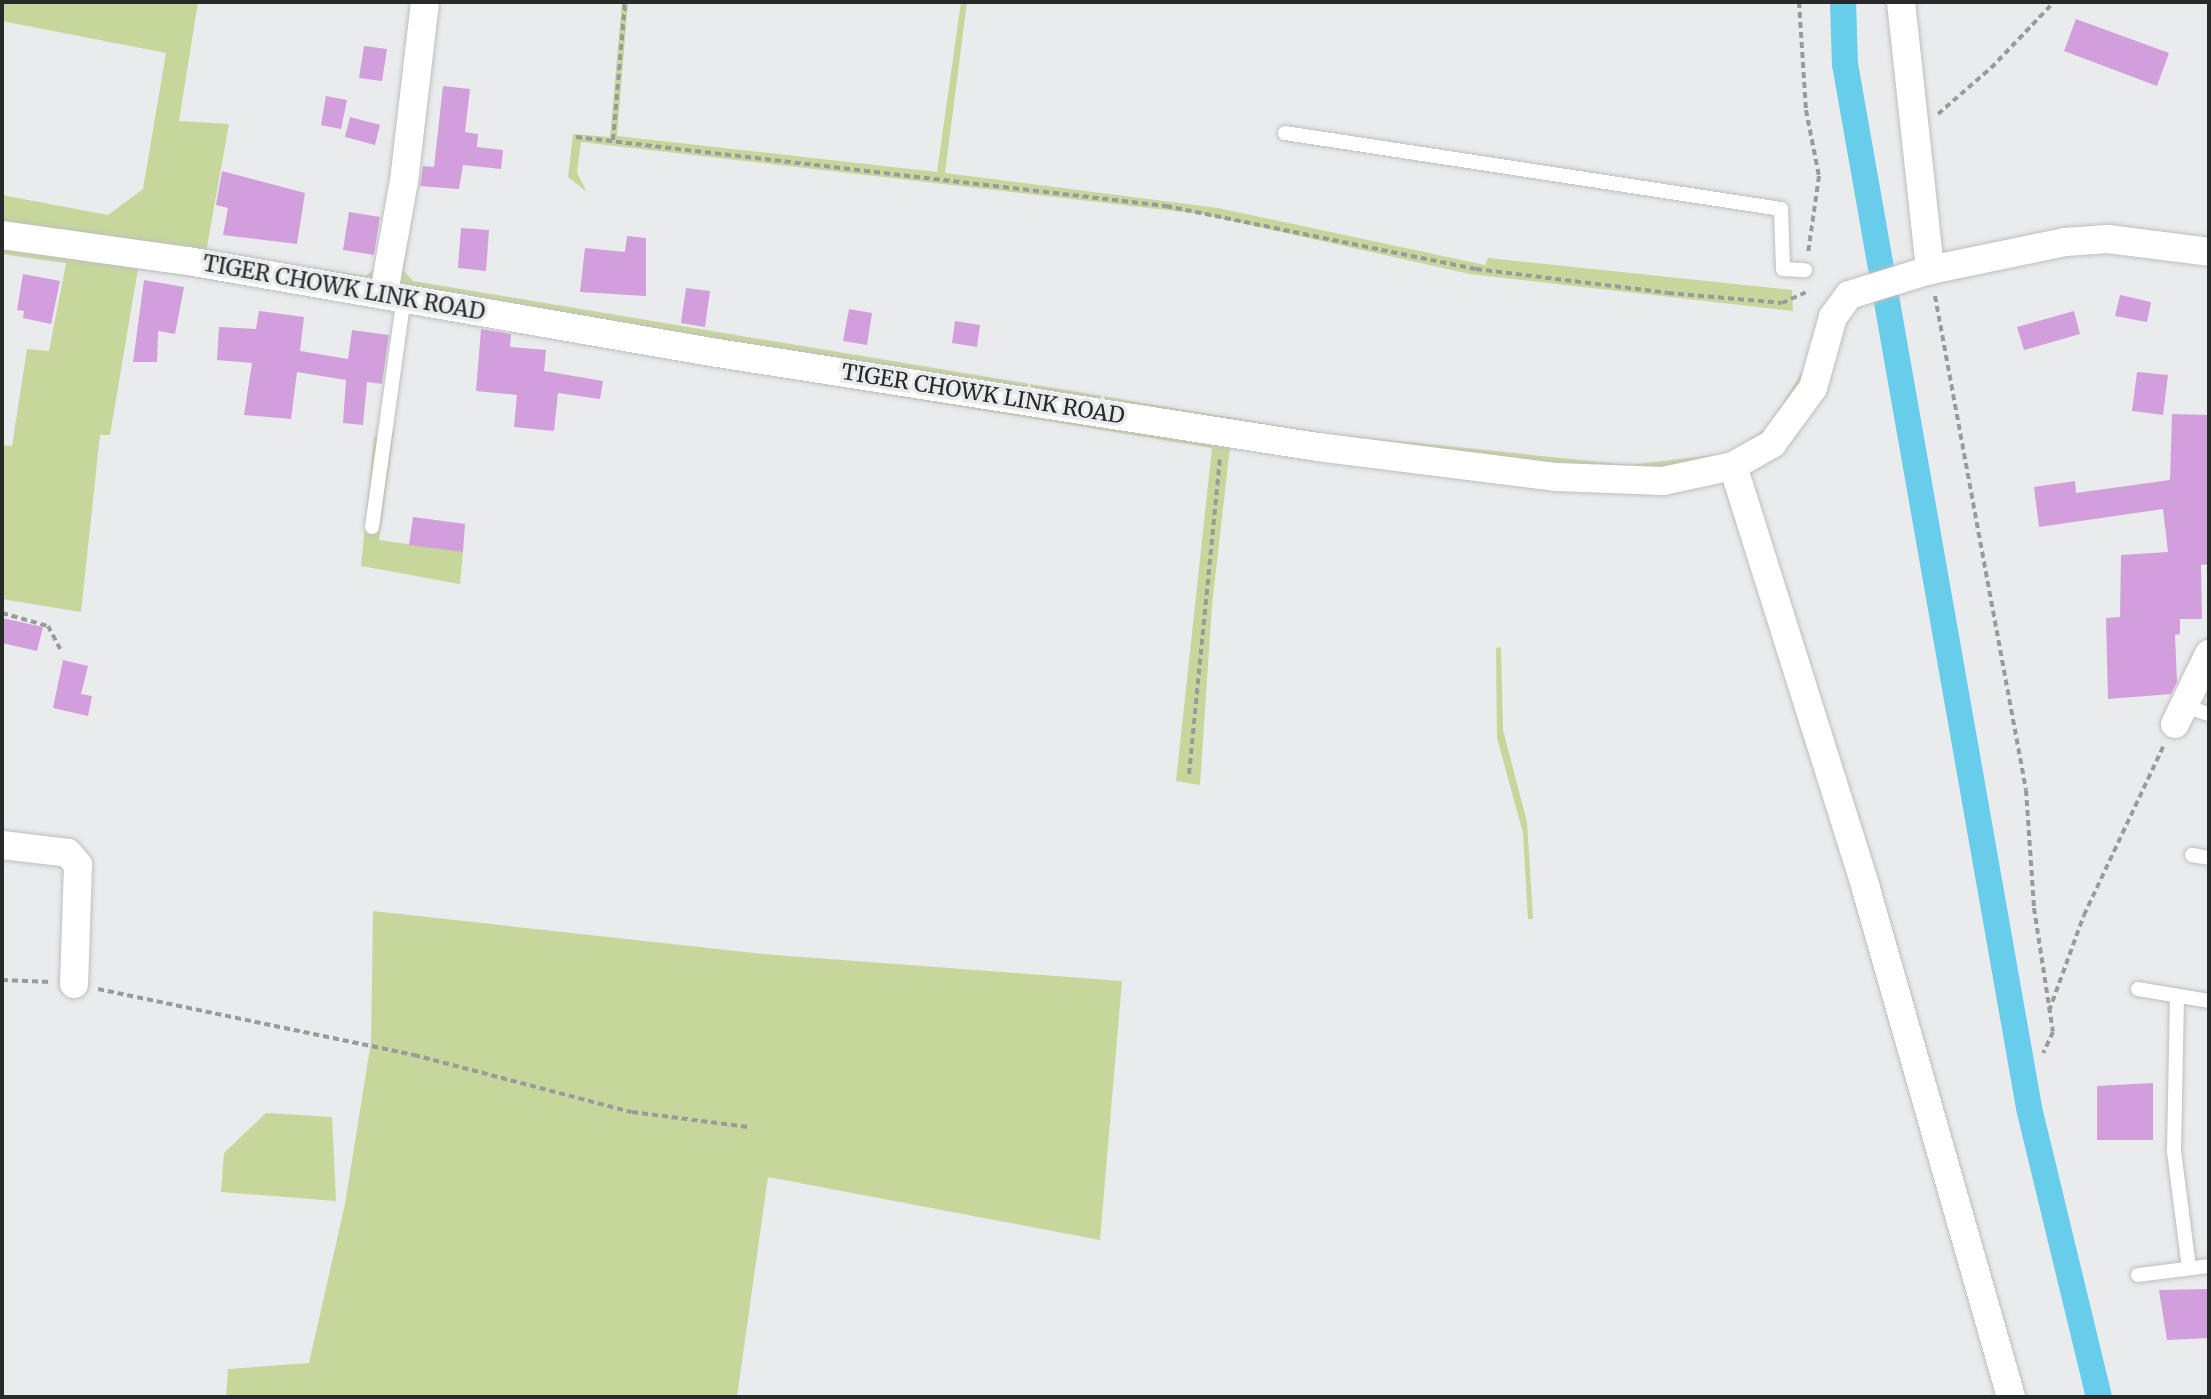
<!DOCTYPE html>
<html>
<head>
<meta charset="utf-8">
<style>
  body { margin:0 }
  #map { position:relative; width:2211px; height:1399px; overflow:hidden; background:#eaebed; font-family:Merriweather,serif }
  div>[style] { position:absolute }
  .green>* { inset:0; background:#c7d79b }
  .canal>* { height:26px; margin:-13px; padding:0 13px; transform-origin:13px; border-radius:13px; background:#68cdea }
  .building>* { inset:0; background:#d29edb }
  .path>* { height:4px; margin-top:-2px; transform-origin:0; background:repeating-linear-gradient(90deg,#999a9c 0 6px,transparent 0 10px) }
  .roads { filter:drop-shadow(0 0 2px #bebfc1) drop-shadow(0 0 2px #bebfc1) }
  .lane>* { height:14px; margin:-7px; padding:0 7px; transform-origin:7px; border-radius:7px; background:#fff }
  .street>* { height:28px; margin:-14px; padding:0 14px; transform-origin:14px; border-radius:14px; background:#fff }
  span { translate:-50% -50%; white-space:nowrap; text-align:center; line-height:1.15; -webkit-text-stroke:7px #eaebed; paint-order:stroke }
  .street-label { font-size:22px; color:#282929 }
  .frame { position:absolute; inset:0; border:4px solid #282929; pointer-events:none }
</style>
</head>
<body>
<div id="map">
  <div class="green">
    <div style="clip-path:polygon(2px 2px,198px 2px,179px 121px,229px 124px,206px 252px,366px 276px,381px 264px,393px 208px,420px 2px,393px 222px,379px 275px,360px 280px,2px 225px,2px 195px,108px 215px,143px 189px,166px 53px,2px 21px)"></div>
    <div style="clip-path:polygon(622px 2px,628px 2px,617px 136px,937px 172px,961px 2px,967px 2px,945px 173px,1218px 208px,1485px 265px,1488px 258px,1792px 290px,1793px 311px,1470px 274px,1200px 214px,581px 142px,577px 173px,587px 192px,568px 177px,573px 134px,610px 137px)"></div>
    <div style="clip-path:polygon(429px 55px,404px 271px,413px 281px,1329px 434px,1629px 465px,1731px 453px,1768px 427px,1807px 364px,1812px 363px,1776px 427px,1750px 448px,1716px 464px,1680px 471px,1600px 472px,1359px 445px,415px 291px,399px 283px,396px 269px,423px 63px)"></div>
    <div style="clip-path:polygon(2px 245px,139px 264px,1230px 447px,1212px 605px,1200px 785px,1176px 781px,1212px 448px,639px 354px,412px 310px,138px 269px,110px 435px,100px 435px,81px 612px,2px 599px,2px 445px,12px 446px,27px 349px,49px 351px,66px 263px,2px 254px)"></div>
    <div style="clip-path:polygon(394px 432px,379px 540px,463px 552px,460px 584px,361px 566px,374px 437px)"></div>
    <div style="clip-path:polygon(1501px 647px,1503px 730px,1527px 822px,1533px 919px,1528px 919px,1523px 833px,1497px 738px,1496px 648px)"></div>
    <div style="clip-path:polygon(373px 911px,763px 954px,1122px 981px,1100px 1240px,768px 1177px,737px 1397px,226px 1397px,228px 1369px,309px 1363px,345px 1204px,371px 1042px)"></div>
    <div style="clip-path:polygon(266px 1113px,332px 1117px,336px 1201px,221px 1192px,224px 1153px)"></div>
  </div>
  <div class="canal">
    <div style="left:1843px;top:2px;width:62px;rotate:88.2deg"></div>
    <div style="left:1845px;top:64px;width:1060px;rotate:80deg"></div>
    <div style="left:2029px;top:1108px;width:297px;rotate:76.4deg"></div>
  </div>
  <div class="building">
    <div style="clip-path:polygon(2076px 19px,2169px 53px,2157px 86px,2064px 51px)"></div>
    <div style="clip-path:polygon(364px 46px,387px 49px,382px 81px,359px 78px)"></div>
    <div style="clip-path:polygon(443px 86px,470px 89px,465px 132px,478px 134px,477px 147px,503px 150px,501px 169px,463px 165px,459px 189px,420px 186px,423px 166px,434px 167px)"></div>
    <div style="clip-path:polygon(326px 96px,347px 100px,341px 129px,321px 125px)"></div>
    <div style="clip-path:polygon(350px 117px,380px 125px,375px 145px,345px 137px)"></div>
    <div style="clip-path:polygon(222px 171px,305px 193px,297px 244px,223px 235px,228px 208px,216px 205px)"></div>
    <div style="clip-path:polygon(349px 212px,380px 217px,374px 255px,343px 250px)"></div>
    <div style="clip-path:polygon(461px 228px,489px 230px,486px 271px,458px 268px)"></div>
    <div style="clip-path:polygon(627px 236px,646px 238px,646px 296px,580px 292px,585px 248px,625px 252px)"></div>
    <div style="clip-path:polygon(23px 274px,60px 281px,51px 324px,23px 318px,24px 311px,17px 310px)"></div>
    <div style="clip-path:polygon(144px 280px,184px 287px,175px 334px,158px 331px,157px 362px,133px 362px)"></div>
    <div style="clip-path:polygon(686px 288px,710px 291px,705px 327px,681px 323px)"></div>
    <div style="clip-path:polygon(2120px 295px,2151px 302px,2147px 322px,2115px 316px)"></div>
    <div style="clip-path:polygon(849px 309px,872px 313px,867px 345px,843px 341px)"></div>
    <div style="clip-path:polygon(259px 311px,304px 317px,300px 351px,348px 359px,352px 330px,389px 335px,382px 384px,367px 382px,363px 425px,343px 423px,346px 380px,297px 372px,291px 419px,244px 415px,252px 363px,217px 360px,219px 327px,256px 329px)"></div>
    <div style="clip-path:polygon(2074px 311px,2080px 334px,2024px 350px,2017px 327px)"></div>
    <div style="clip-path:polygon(955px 321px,980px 325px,977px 347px,952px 343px)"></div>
    <div style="clip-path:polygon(481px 329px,511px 334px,510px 347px,546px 350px,544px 371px,603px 381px,600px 399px,558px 393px,554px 431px,514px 427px,517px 395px,476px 391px)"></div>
    <div style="clip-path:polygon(2137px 372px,2168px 375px,2163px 415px,2132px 411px)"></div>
    <div style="clip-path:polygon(2172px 414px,2209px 415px,2209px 564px,2201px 565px,2202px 619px,2180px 619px,2180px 634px,2175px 635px,2177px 682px,2171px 694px,2108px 699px,2106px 618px,2120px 617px,2121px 555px,2168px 552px,2163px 509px,2039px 527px,2034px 487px,2075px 481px,2076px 493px,2170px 480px)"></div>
    <div style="clip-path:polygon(413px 517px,465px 524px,463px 552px,409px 545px)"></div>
    <div style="clip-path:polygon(2px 618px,43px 627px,37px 651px,2px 643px)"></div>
    <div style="clip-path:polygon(63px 660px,88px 666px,81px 694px,92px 696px,88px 716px,53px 708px)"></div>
    <div style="clip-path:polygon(2153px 1083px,2153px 1140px,2097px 1140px,2097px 1086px)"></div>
    <div style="clip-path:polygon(2209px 1289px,2209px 1338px,2167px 1340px,2159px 1290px)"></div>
  </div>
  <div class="path">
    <div style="left:1799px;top:2px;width:108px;rotate:86.3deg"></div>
    <div style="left:1806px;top:110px;width:67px;rotate:78.9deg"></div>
    <div style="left:1819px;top:176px;width:78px;rotate:98.1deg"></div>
    <div style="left:1938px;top:114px;width:70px;rotate:-41deg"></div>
    <div style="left:1991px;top:68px;width:91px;rotate:-46.3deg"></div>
    <div style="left:576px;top:137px;width:594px;rotate:6.67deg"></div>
    <div style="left:1166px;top:206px;width:316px;rotate:11.5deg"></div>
    <div style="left:1476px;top:269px;width:193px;rotate:7.1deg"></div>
    <div style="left:1668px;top:293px;width:114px;rotate:5deg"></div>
    <div style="left:1782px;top:303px;width:30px;rotate:-24deg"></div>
    <div style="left:613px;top:140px;width:139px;rotate:-85deg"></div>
    <div style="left:1935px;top:296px;width:502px;rotate:79.56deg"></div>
    <div style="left:2026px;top:790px;width:118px;rotate:86.1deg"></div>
    <div style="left:2034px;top:908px;width:125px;rotate:81.3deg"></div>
    <div style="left:2053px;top:1032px;width:23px;rotate:115deg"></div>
    <div style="left:2px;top:613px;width:48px;rotate:15.8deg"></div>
    <div style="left:48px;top:626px;width:27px;rotate:62deg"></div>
    <div style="left:1189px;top:774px;width:317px;rotate:-84.4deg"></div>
    <div style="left:2px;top:980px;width:48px;rotate:2.4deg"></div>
    <div style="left:98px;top:989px;width:323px;rotate:11.8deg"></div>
    <div style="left:414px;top:1055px;width:225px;rotate:14.7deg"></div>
    <div style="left:632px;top:1112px;width:117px;rotate:7.4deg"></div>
    <div style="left:2049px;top:1011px;width:102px;rotate:-70deg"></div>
    <div style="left:2084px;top:915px;width:186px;rotate:-64.8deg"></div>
  </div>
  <div class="roads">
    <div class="lane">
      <div style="left:1285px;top:133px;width:502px;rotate:8.71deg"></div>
      <div style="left:1781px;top:209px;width:60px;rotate:88.1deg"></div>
      <div style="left:1783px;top:269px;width:22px;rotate:3deg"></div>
      <div style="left:372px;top:527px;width:232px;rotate:-82.1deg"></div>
      <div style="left:2184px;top:706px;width:26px;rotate:18deg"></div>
      <div style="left:2192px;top:855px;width:17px;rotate:10deg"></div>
      <div style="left:2138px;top:989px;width:72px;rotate:9.6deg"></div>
      <div style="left:2177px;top:996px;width:155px;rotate:91.1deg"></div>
      <div style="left:2174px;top:1151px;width:118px;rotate:82.7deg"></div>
      <div style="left:2138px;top:1275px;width:72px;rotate:-7.2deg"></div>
    </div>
    <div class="street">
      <div style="left:1901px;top:2px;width:270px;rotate:83.8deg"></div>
      <div style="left:2px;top:235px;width:188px;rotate:8deg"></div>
      <div style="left:188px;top:261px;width:531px;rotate:9.87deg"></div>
      <div style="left:711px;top:352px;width:614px;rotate:8.9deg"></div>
      <div style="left:1318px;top:447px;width:241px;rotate:7.2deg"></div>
      <div style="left:1557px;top:477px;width:106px;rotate:2.2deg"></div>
      <div style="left:1663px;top:481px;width:72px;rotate:-12.1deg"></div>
      <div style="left:1733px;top:466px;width:45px;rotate:-29.4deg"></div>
      <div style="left:1772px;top:444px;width:69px;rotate:-53.8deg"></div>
      <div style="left:1813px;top:388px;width:74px;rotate:-74.3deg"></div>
      <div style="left:1833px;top:317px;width:27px;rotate:-54deg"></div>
      <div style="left:1849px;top:295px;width:85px;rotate:-17.2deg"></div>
      <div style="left:1930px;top:270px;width:138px;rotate:-11.7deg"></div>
      <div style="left:2065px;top:242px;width:43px;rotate:-4deg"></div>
      <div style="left:2108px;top:239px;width:102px;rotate:7.3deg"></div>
      <div style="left:384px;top:293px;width:114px;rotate:-79.9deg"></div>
      <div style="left:404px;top:181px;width:180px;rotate:-83.3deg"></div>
      <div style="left:1733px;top:466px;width:443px;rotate:72.5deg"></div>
      <div style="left:1866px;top:889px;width:528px;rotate:74.07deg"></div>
      <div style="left:2175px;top:724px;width:78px;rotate:-64.1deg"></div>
      <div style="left:2px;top:845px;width:66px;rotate:6.9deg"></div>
      <div style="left:68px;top:853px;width:16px;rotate:50deg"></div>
      <div style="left:78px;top:865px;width:119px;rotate:91.9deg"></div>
    </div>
  </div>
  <div class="street-label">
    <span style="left:344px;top:288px;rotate:10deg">TIGER CHOWK LINK ROAD</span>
    <span style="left:983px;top:394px;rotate:9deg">TIGER CHOWK LINK ROAD</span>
  </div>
  <div class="frame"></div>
</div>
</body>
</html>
